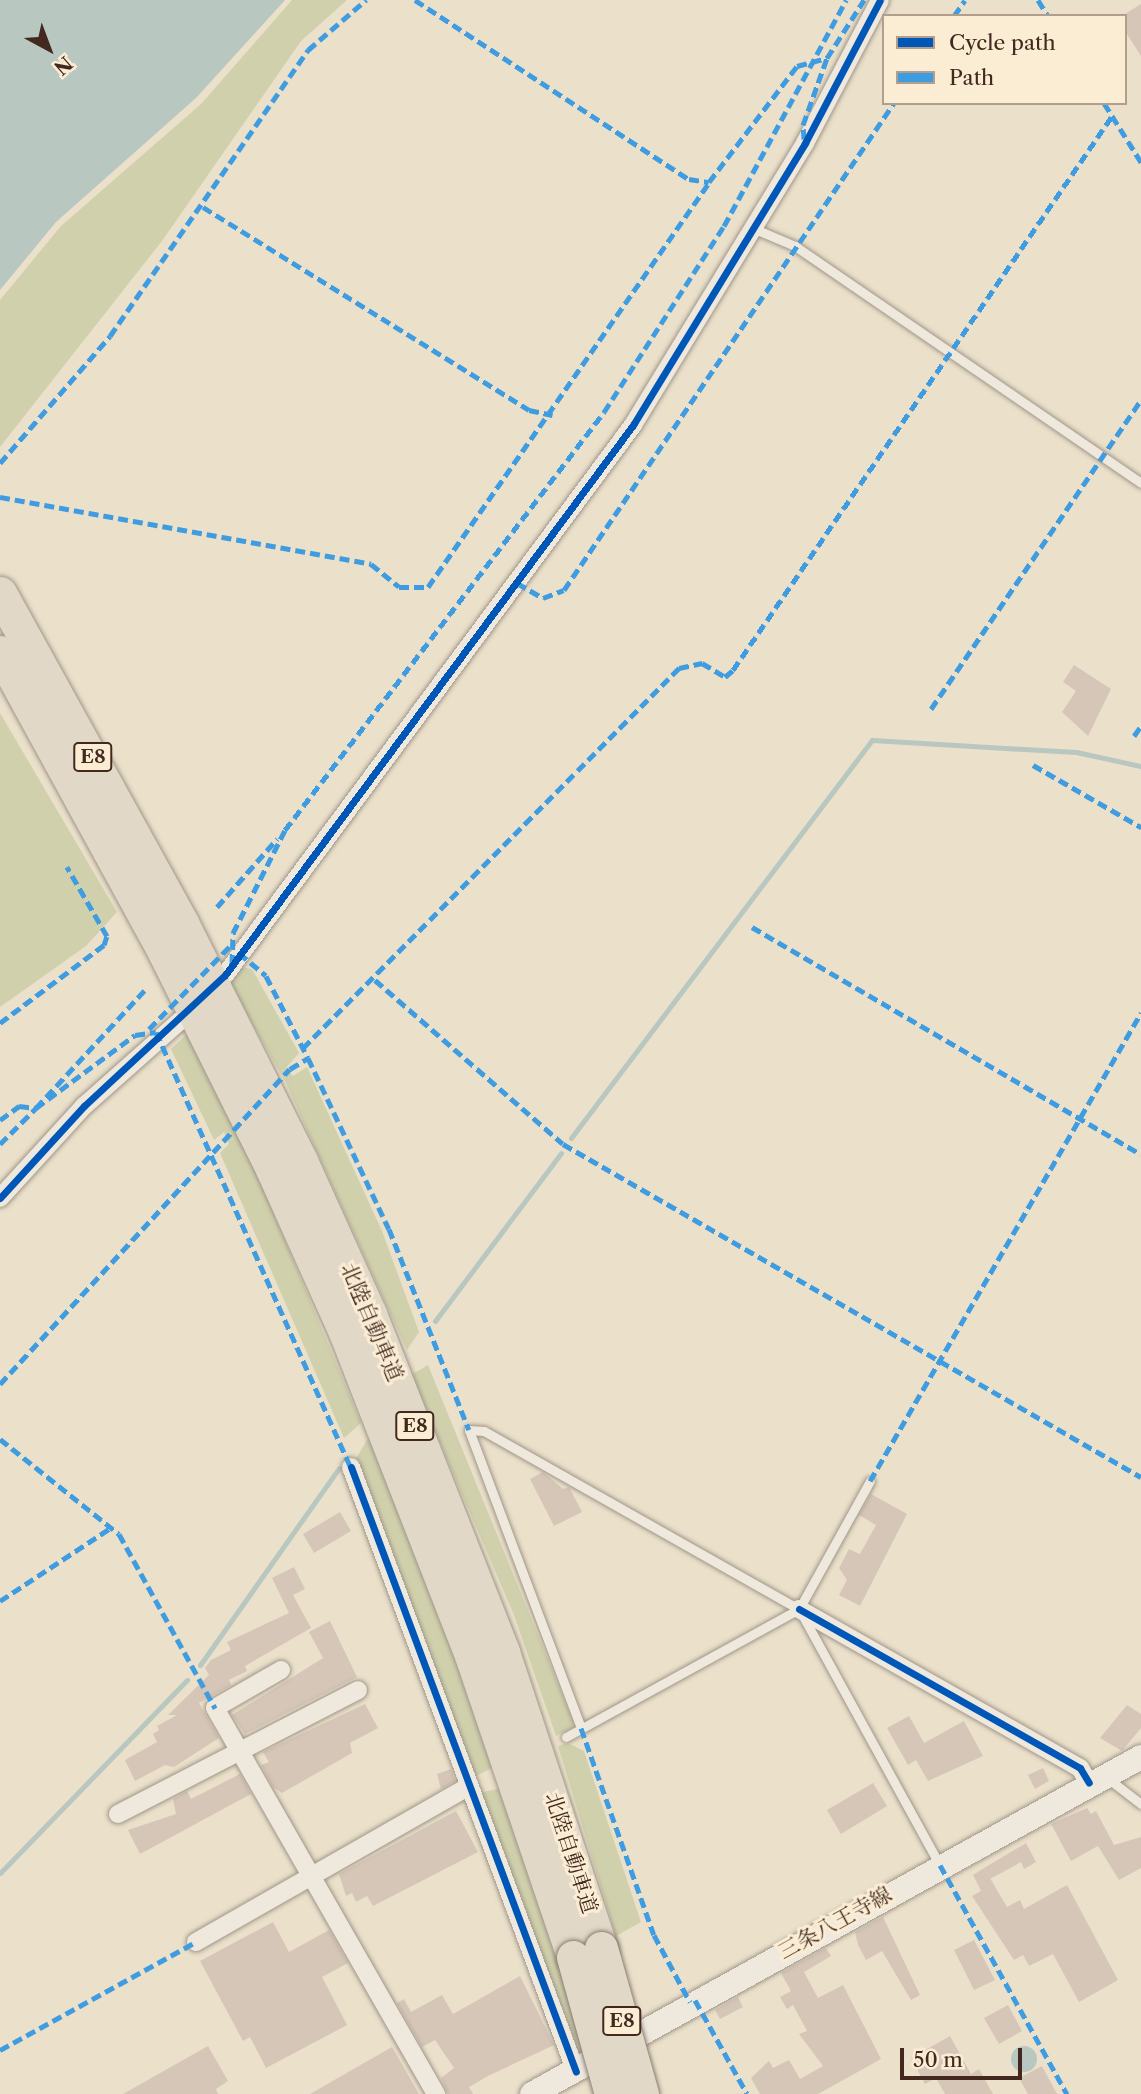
<!DOCTYPE html>
<html>
<head>
<meta charset="utf-8">
<style>
  body { margin:0 }
  #map { position:relative; width:1141px; height:2094px; overflow:hidden; background:#ebe0ca; font-family:"Libre Caslon Text","Noto Serif JP",serif }
  div>[style] { position:absolute }
  .green>* { inset:0; background:#d0d1ac }
  .water>* { inset:0; background:#b8c7c0 }
  .round { border-radius:50% }
  .stream>* { height:5px; margin:-2.5px; padding:0 2.5px; transform-origin:2.5px; border-radius:2.5px; background:#b8c7c0 }
  .building>* { inset:0; background:#d6c6b8 }
  .roads { filter:drop-shadow(0 0 2px #a09689) drop-shadow(0 0 2px #a09689) }
  .service>* { height:9px; margin:-4.5px; padding:0 4.5px; transform-origin:4.5px; border-radius:4.5px; background:#eee8dd }
  .minor>* { height:18px; margin:-9px; padding:0 9px; transform-origin:9px; border-radius:9px; background:#eee8dd }
  .secondary>* { height:24px; margin:-12px; padding:0 12px; transform-origin:12px; border-radius:12px; background:#eee8dd }
  .motorway>* { height:33px; margin:-16.5px; padding:0 16.5px; transform-origin:16.5px; border-radius:16.5px; background:#e1d8c7 }
  .bridges { filter:drop-shadow(0 0 2px #887e73) drop-shadow(0 0 2px #887e73) }
  .motorway-bridge>* { height:33px; margin:-16.5px; padding:0 16.5px; transform-origin:16.5px; border-radius:16.5px; background:#e1d8c7 }
  .quiet>* { height:5px; margin-top:-2.5px; transform-origin:0; background:repeating-linear-gradient(90deg,#3f9ce0 0 10px,transparent 0 15px) }
  .cycleway>* { height:7px; margin:-3.5px; padding:0 3.5px; transform-origin:3.5px; border-radius:3.5px; background:#0057b8 }
  span { translate:-50% -50%; white-space:nowrap; text-align:center; line-height:1.15; -webkit-text-stroke:6px #faedd4; paint-order:stroke }
  .shield-label span { padding:2px 5px; background:#faedd4; border:2px solid; border-radius:5px; -webkit-text-stroke-width:0 }
  .shield-label { font-size:19px; color:#43281f; font-weight:700 }
  .street-label { font-size:21px; color:#43281f }
  .legend { position:absolute; left:882px; top:14px; width:245px; height:91px; box-sizing:border-box; background:#faedd4; border:2px solid #b19e8c; margin:0; padding:9px 12px; list-style:none; font-size:21px; color:#43281f }
  .legend li { display:flex; align-items:center; gap:14px; height:35px }
  .legend b { width:35px; border:2px solid #b19e8c }
  .north { position:absolute; left:14px; top:14px; width:70px; height:70px; -webkit-text-stroke:5px #faedd4; paint-order:stroke; rotate:139deg; font-size:19px; font-weight:700; line-height:28px; text-align:center; color:#43281f }
  .north::after { content:''; display:block; margin:auto; width:24px; height:32px; background:#43281f; clip-path:polygon(50% 0,100% 100%,50% 72%,0 100%) }
  .scale { position:absolute; left:900px; top:2048px; width:122px; height:32px; box-sizing:border-box; border:4px solid #43281f; border-top:0; padding-left:9px; font-size:21px; line-height:24px; white-space:nowrap; color:#43281f; -webkit-text-stroke:5px #faedd4; paint-order:stroke }
</style>
</head>
<body>
<div id="map">
  <div class="green">
    <div style="clip-path:polygon(292px 0,347px 0,301px 41px,162px 241px,0 447px,0 300px,61px 226px,201px 104px)"></div>
    <div style="clip-path:polygon(0 713px,117px 912px,86px 946px,0 1007px)"></div>
    <div style="clip-path:polygon(241px 967px,252px 969px,299px 1053px,286px 1068px,293px 1076px,307px 1067px,382px 1231px,419px 1332px,407px 1350px,285px 1081px,229px 983px)"></div>
    <div style="clip-path:polygon(188px 1033px,263px 1188px,361px 1423px,344px 1438px,220px 1153px,229px 1144px,224px 1132px,214px 1140px,171px 1049px)"></div>
    <div style="clip-path:polygon(428px 1365px,573px 1721px,573px 1727px,556px 1736px,514px 1615px,411px 1375px)"></div>
    <div style="clip-path:polygon(372px 1432px,496px 1766px,474px 1777px,355px 1460px)"></div>
    <div style="clip-path:polygon(568px 1743px,584px 1751px,641px 1922px,616px 1936px,558px 1746px)"></div>
    <div style="clip-path:polygon(506px 1787px,588px 2045px,579px 2051px,479px 1793px)"></div>
  </div>
  <div class="water">
    <div style="clip-path:polygon(0 0,285px 0,196px 98px,56px 222px,0 290px)"></div>
    <div class="round" style="left:1011px;top:2046px;width:26px;height:26px"></div>
  </div>
  <div class="stream">
    <div style="left:571px;top:1138px;width:499px;rotate:-52.9deg"></div>
    <div style="left:872px;top:740px;width:204px;rotate:3.4deg"></div>
    <div style="left:1076px;top:752px;width:66px;rotate:12.2deg"></div>
    <div style="left:435px;top:1321px;width:210px;rotate:-53.1deg"></div>
    <div style="left:200px;top:1665px;width:241px;rotate:-54.8deg"></div>
    <div style="left:0;top:1873px;width:269px;rotate:-45.9deg"></div>
  </div>
  <div class="building">
    <div style="clip-path:polygon(1141px 4px,1141px 56px,1125px 31px,1125px 14px)"></div>
    <div style="clip-path:polygon(1074px 665px,1111px 689px,1088px 736px,1062px 712px,1076px 691px,1063px 682px)"></div>
    <div style="clip-path:polygon(543px 1472px,563px 1489px,569px 1487px,582px 1512px,554px 1526px,530px 1479px)"></div>
    <div style="clip-path:polygon(871px 1494px,907px 1514px,860px 1606px,839px 1595px,847px 1580px,839px 1568px,849px 1549px,860px 1554px,876px 1525px,859px 1515px)"></div>
    <div style="clip-path:polygon(340px 1512px,351px 1531px,314px 1553px,303px 1534px)"></div>
    <div style="clip-path:polygon(294px 1567px,305px 1589px,293px 1595px,311px 1628px,245px 1666px,247px 1671px,229px 1680px,231px 1685px,199px 1703px,219px 1738px,174px 1767px,165px 1765px,135px 1781px,125px 1760px,157px 1742px,153px 1734px,159px 1730px,157px 1726px,177px 1715px,168px 1715px,209px 1675px,205px 1668px,211px 1660px,231px 1650px,227px 1642px,289px 1613px,272px 1578px)"></div>
    <div style="clip-path:polygon(330px 1621px,357px 1677px,245px 1734px,232px 1715px,323px 1658px,309px 1632px)"></div>
    <div style="clip-path:polygon(365px 1704px,378px 1728px,350px 1743px,352px 1753px,282px 1793px,273px 1787px,261px 1765px,269px 1762px,263px 1752px)"></div>
    <div style="clip-path:polygon(1127px 1705px,1141px 1714px,1141px 1728px,1122px 1751px,1100px 1738px)"></div>
    <div style="clip-path:polygon(909px 1716px,924px 1743px,964px 1721px,983px 1756px,928px 1781px,916px 1760px,908px 1765px,887px 1728px)"></div>
    <div style="clip-path:polygon(1043px 1768px,1049px 1781px,1035px 1789px,1028px 1775px)"></div>
    <div style="clip-path:polygon(451px 1769px,455px 1781px,441px 1789px,437px 1774px)"></div>
    <div style="clip-path:polygon(240px 1774px,251px 1794px,140px 1854px,128px 1830px,176px 1814px,173px 1799px,187px 1791px,191px 1799px)"></div>
    <div style="clip-path:polygon(873px 1783px,887px 1806px,841px 1834px,827px 1810px)"></div>
    <div style="clip-path:polygon(1087px 1808px,1091px 1814px,1096px 1811px,1114px 1845px,1141px 1837px,1141px 1868px,1119px 1880px,1098px 1846px,1071px 1861px,1051px 1824px)"></div>
    <div style="clip-path:polygon(456px 1811px,478px 1852px,373px 1906px,367px 1896px,356px 1902px,352px 1893px,346px 1896px,339px 1874px)"></div>
    <div style="clip-path:polygon(1026px 1843px,1036px 1862px,1024px 1869px,1021px 1862px,990px 1879px,984px 1868px)"></div>
    <div style="clip-path:polygon(984px 1868px,1007px 1907px,1020px 1900px,1024px 1909px,1067px 1885px,1118px 1980px,1079px 2002px,1053px 1954px,1029px 1966px,1023px 1955px,1014px 1960px,972px 1896px,981px 1891px,973px 1875px)"></div>
    <div style="clip-path:polygon(883px 1917px,920px 1995px,911px 2000px,882px 1951px,866px 1960px,858px 1945px,855px 1932px)"></div>
    <div style="clip-path:polygon(273px 1922px,289px 1952px,329px 1930px,348px 1963px,322px 1977px,347px 2025px,266px 2068px,250px 2037px,243px 2041px,200px 1961px)"></div>
    <div style="clip-path:polygon(974px 1940px,995px 1980px,974px 1990px,954px 1950px)"></div>
    <div style="clip-path:polygon(826px 1948px,831px 1956px,804px 1972px,818px 1998px,843px 1985px,881px 2059px,818px 2094px,760px 2094px,751px 2078px,769px 2061px,773px 2068px,789px 2060px,800px 2079px,823px 2066px,799px 2034px,807px 2031px,793px 2005px,787px 2009px,780px 1997px,791px 1991px,781px 1973px)"></div>
    <div style="clip-path:polygon(520px 1976px,554px 2045px,488px 2076px,469px 2087px,473px 2094px,448px 2094px,441px 2078px,454px 2068px,435px 2040px,422px 2047px,397px 2003px,404px 1999px,411px 2012px,442px 1995px,453px 2014px)"></div>
    <div style="clip-path:polygon(738px 1997px,743px 2007px,720px 2019px,715px 2010px)"></div>
    <div style="clip-path:polygon(1008px 2005px,1022px 2031px,999px 2044px,984px 2018px)"></div>
    <div style="clip-path:polygon(950px 2036px,971px 2074px,979px 2069px,993px 2094px,945px 2094px,936px 2078px,925px 2084px,911px 2058px)"></div>
    <div style="clip-path:polygon(208px 2046px,228px 2081px,216px 2089px,218px 2094px,123px 2094px)"></div>
    <div style="clip-path:polygon(392px 2047px,419px 2094px,310px 2094px)"></div>
    <div style="clip-path:polygon(1042px 2066px,1057px 2094px,1028px 2094px,1019px 2078px)"></div>
  </div>
  <div class="roads">
    <div class="service">
      <div style="left:755px;top:229px;width:43px;rotate:23deg"></div>
      <div style="left:795px;top:246px;width:419px;rotate:34.4deg"></div>
      <div style="left:581px;top:1728px;width:318px;rotate:-110.6deg"></div>
      <div style="left:469px;top:1430px;width:15px;rotate:4deg"></div>
      <div style="left:484px;top:1431px;width:362px;rotate:29.5deg"></div>
      <div style="left:799px;top:1609px;width:292px;rotate:61.2deg"></div>
      <div style="left:566px;top:1737px;width:266px;rotate:-28.8deg"></div>
      <div style="left:799px;top:1609px;width:146px;rotate:-61deg"></div>
      <div style="left:1106px;top:1777px;width:44px;rotate:37.6deg"></div>
    </div>
    <div class="minor">
      <div style="left:225px;top:975px;width:685px;rotate:-53.43deg"></div>
      <div style="left:633px;top:425px;width:330px;rotate:-58.6deg"></div>
      <div style="left:805px;top:143px;width:161px;rotate:-62.3deg"></div>
      <div style="left:0;top:1198px;width:125px;rotate:-47.6deg"></div>
      <div style="left:84px;top:1106px;width:130px;rotate:-41.6deg"></div>
      <div style="left:351px;top:1467px;width:645px;rotate:69.6deg"></div>
      <div style="left:799px;top:1609px;width:323px;rotate:29.5deg"></div>
      <div style="left:1080px;top:1768px;width:17px;rotate:59deg"></div>
      <div style="left:281px;top:1670px;width:76px;rotate:150.1deg"></div>
      <div style="left:215px;top:1708px;width:445px;rotate:60.2deg"></div>
      <div style="left:118px;top:1814px;width:270px;rotate:-27.3deg"></div>
      <div style="left:196px;top:1942px;width:311px;rotate:-29.7deg"></div>
    </div>
    <div class="secondary">
      <div style="left:532px;top:2094px;width:696px;rotate:-28.96deg"></div>
    </div>
    <div class="motorway">
      <div style="left:0;top:593px;width:377px;rotate:61.1deg"></div>
      <div style="left:182px;top:923px;width:266px;rotate:63.4deg"></div>
      <div style="left:301px;top:1161px;width:168px;rotate:65.7deg"></div>
      <div style="left:370px;top:1314px;width:363px;rotate:68.5deg"></div>
      <div style="left:503px;top:1652px;width:312px;rotate:71.7deg"></div>
      <div style="left:0;top:652px;width:337px;rotate:61.3deg"></div>
      <div style="left:162px;top:948px;width:249px;rotate:63.5deg"></div>
      <div style="left:273px;top:1171px;width:176px;rotate:65.9deg"></div>
      <div style="left:345px;top:1332px;width:350px;rotate:68.7deg"></div>
      <div style="left:472px;top:1658px;width:316px;rotate:71.3deg"></div>
    </div>
  </div>
  <div class="bridges">
    <div class="motorway-bridge">
      <div style="left:601px;top:1948px;width:152px;rotate:74.3deg"></div>
      <div style="left:573px;top:1957px;width:142px;rotate:74.5deg"></div>
    </div>
  </div>
  <div class="quiet">
    <div style="left:415px;top:0;width:327px;rotate:33.2deg"></div>
    <div style="left:689px;top:179px;width:20px;rotate:9deg"></div>
    <div style="left:1038px;top:0;width:19px;rotate:58deg"></div>
    <div style="left:954px;top:16px;width:19px;rotate:-55deg"></div>
    <div style="left:1104px;top:103px;width:70px;rotate:57.9deg"></div>
    <div style="left:804px;top:139px;width:14px;rotate:-94deg"></div>
    <div style="left:803px;top:125px;width:71px;rotate:-70.3deg"></div>
    <div style="left:827px;top:58px;width:69px;rotate:-57.5deg"></div>
    <div style="left:203px;top:207px;width:384px;rotate:31.9deg"></div>
    <div style="left:529px;top:410px;width:24px;rotate:12deg"></div>
    <div style="left:0;top:463px;width:168px;rotate:-49.1deg"></div>
    <div style="left:110px;top:336px;width:348px;rotate:-55.3deg"></div>
    <div style="left:308px;top:50px;width:77px;rotate:-40.8deg"></div>
    <div style="left:0;top:497px;width:377px;rotate:10.2deg"></div>
    <div style="left:371px;top:564px;width:36px;rotate:39deg"></div>
    <div style="left:399px;top:587px;width:29px"></div>
    <div style="left:428px;top:587px;width:493px;rotate:-55.2deg"></div>
    <div style="left:709px;top:182px;width:146px;rotate:-52.8deg"></div>
    <div style="left:797px;top:66px;width:31px;rotate:-15deg"></div>
    <div style="left:517px;top:583px;width:30px;rotate:30deg"></div>
    <div style="left:543px;top:598px;width:22px;rotate:-21deg"></div>
    <div style="left:564px;top:590px;width:588px;rotate:-55.88deg"></div>
    <div style="left:931px;top:709px;width:374px;rotate:-55.8deg"></div>
    <div style="left:1134px;top:736px;width:12px;rotate:-55deg"></div>
    <div style="left:1033px;top:765px;width:125px;rotate:29.9deg"></div>
    <div style="left:217px;top:907px;width:91px;rotate:-48.6deg"></div>
    <div style="left:752px;top:927px;width:450px;rotate:30.3deg"></div>
    <div style="left:239px;top:953px;width:35px;rotate:40deg"></div>
    <div style="left:266px;top:976px;width:92px;rotate:62.9deg"></div>
    <div style="left:308px;top:1058px;width:189px;rotate:64.7deg"></div>
    <div style="left:389px;top:1229px;width:216px;rotate:68.3deg"></div>
    <div style="left:232px;top:964px;width:31px;rotate:-88deg"></div>
    <div style="left:233px;top:933px;width:115px;rotate:-63.2deg"></div>
    <div style="left:285px;top:830px;width:526px;rotate:-52.65deg"></div>
    <div style="left:604px;top:412px;width:221px;rotate:-57.2deg"></div>
    <div style="left:724px;top:226px;width:257px;rotate:-61.6deg"></div>
    <div style="left:375px;top:980px;width:249px;rotate:41.1deg"></div>
    <div style="left:563px;top:1144px;width:667px;rotate:29.95deg"></div>
    <div style="left:0;top:1023px;width:130px;rotate:-36.9deg"></div>
    <div style="left:104px;top:945px;width:9px;rotate:-72deg"></div>
    <div style="left:107px;top:936px;width:80px;rotate:-120.1deg"></div>
    <div style="left:149px;top:1029px;width:115px;rotate:-45.7deg"></div>
    <div style="left:303px;top:1048px;width:535px;rotate:-45.3deg"></div>
    <div style="left:679px;top:668px;width:24px;rotate:-12deg"></div>
    <div style="left:702px;top:663px;width:27px;rotate:31deg"></div>
    <div style="left:725px;top:677px;width:11px;rotate:-41deg"></div>
    <div style="left:733px;top:670px;width:671px;rotate:-55.62deg"></div>
    <div style="left:0;top:1120px;width:24px;rotate:-36deg"></div>
    <div style="left:19px;top:1106px;width:17px;rotate:7deg"></div>
    <div style="left:36px;top:1108px;width:161px;rotate:-47.3deg"></div>
    <div style="left:0;top:1144px;width:51px;rotate:-45deg"></div>
    <div style="left:36px;top:1108px;width:123px;rotate:-36.4deg"></div>
    <div style="left:135px;top:1035px;width:21px;rotate:-8deg"></div>
    <div style="left:156px;top:1032px;width:477px;rotate:65.9deg"></div>
    <div style="left:0;top:1384px;width:428px;rotate:-47.4deg"></div>
    <div style="left:290px;top:1069px;width:21px;rotate:-31deg"></div>
    <div style="left:0;top:1439px;width:152px;rotate:38.6deg"></div>
    <div style="left:119px;top:1534px;width:199px;rotate:61.1deg"></div>
    <div style="left:870px;top:1481px;width:541px;rotate:-59.93deg"></div>
    <div style="left:0;top:1601px;width:134px;rotate:-33.5deg"></div>
    <div style="left:581px;top:1728px;width:219px;rotate:70.6deg"></div>
    <div style="left:654px;top:1935px;width:76px;rotate:61.8deg"></div>
    <div style="left:940px;top:1865px;width:262px;rotate:61deg"></div>
    <div style="left:695px;top:2000px;width:107px;rotate:61deg"></div>
    <div style="left:0;top:2050px;width:224px;rotate:-28.9deg"></div>
  </div>
  <div class="cycleway">
    <div style="left:0;top:1198px;width:125px;rotate:-47.6deg"></div>
    <div style="left:84px;top:1106px;width:192px;rotate:-42.9deg"></div>
    <div style="left:225px;top:975px;width:685px;rotate:-53.43deg"></div>
    <div style="left:633px;top:425px;width:330px;rotate:-58.6deg"></div>
    <div style="left:805px;top:143px;width:161px;rotate:-62.3deg"></div>
    <div style="left:351px;top:1467px;width:645px;rotate:69.6deg"></div>
    <div style="left:799px;top:1609px;width:323px;rotate:29.5deg"></div>
    <div style="left:1080px;top:1768px;width:17px;rotate:59deg"></div>
  </div>
  <div class="shield-label">
    <span style="left:93px;top:757px">E8</span>
    <span style="left:415px;top:1426px">E8</span>
    <span style="left:622px;top:2021px">E8</span>
  </div>
  <div class="street-label">
    <span style="left:372px;top:1322px;rotate:67deg">北陸自動車道</span>
    <span style="left:571px;top:1853px;rotate:72deg">北陸自動車道</span>
    <span style="left:835px;top:1923px;rotate:-29deg">三条八王寺線</span>
  </div>
  <ul class="legend">
  <li><b style="height:9px;background:#0057b8"></b>Cycle path</li>
  <li><b style="height:9px;background:#3f9ce0"></b>Path</li>
  </ul>
  <div class="north">N</div>
  <div class="scale">50 m</div>
</div>
</body>
</html>
